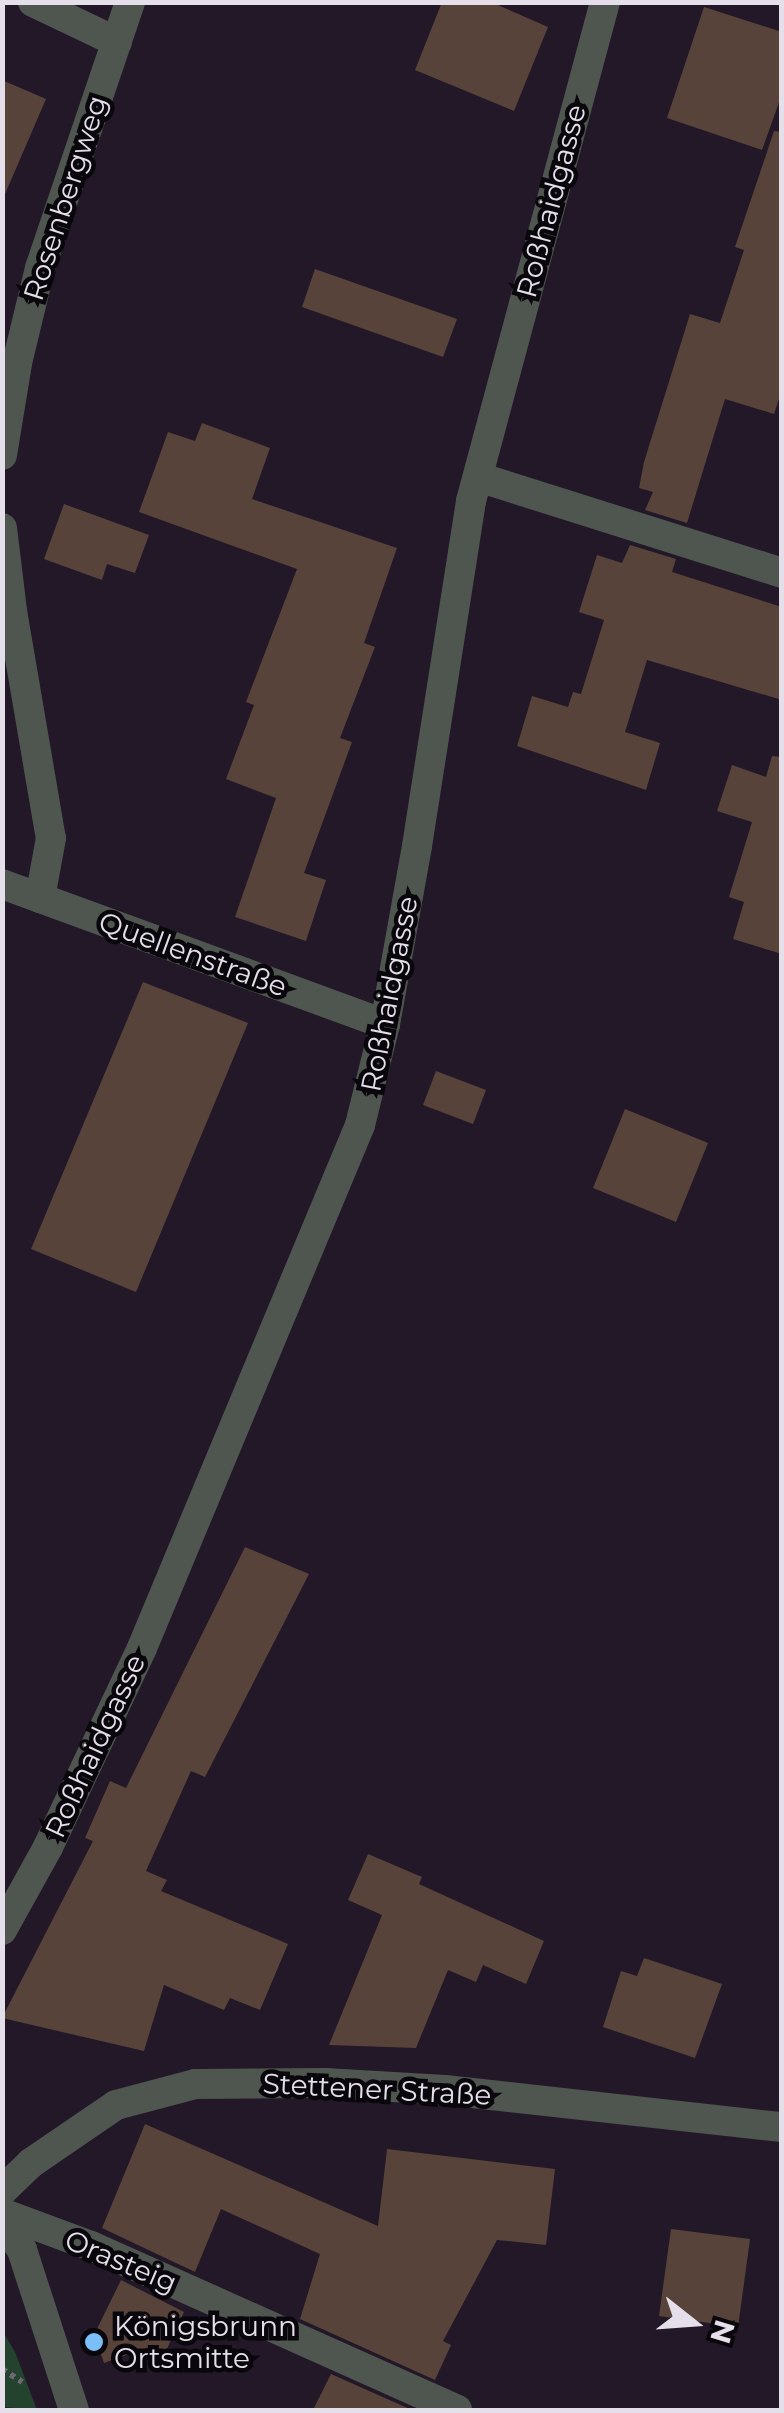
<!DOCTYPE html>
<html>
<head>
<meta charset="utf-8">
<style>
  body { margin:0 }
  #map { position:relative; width:784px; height:2413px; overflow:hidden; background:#221828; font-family:Montserrat,sans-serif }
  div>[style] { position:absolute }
  .green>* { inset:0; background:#24432f }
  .building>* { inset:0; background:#574339 }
  .path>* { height:6px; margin-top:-3px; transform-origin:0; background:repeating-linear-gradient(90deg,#6f6775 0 5px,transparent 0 10px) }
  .minor>* { height:30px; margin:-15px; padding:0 15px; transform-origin:15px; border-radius:15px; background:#4f5650 }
  .dots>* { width:28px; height:28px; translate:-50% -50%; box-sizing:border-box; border:5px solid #09060c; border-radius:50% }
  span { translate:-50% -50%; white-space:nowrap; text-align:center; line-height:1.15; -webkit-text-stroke:9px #09060c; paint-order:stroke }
  .street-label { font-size:28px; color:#e5dfea }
  .poi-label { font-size:28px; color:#e5dfea }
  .left { translate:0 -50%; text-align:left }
  .frame { position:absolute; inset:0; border:5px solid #e5dfea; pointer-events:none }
  .north { position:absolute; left:644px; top:2273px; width:100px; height:100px; -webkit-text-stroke:8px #09060c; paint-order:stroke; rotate:107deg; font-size:28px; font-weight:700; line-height:40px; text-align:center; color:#e5dfea }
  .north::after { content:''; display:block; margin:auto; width:35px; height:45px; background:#e5dfea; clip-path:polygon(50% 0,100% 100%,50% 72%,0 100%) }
</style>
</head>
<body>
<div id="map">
  <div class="green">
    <div style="clip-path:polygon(2px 2330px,15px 2352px,37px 2410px,3px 2407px)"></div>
  </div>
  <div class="building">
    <div style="clip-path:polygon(442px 2px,491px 2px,548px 27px,514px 111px,415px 70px)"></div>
    <div style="clip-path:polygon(704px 7px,782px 32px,782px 94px,762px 150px,667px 118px)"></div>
    <div style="clip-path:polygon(2px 80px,46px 99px,2px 201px)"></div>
    <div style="clip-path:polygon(774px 131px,782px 132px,782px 390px,774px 414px,725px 399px,687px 523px,645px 510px,653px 492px,639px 488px,644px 462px,690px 314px,720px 323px,744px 250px,735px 247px)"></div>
    <div style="clip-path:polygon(315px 269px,457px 319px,443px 357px,302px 307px)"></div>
    <div style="clip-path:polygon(202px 423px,270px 448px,252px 499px,397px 548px,364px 643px,375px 647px,340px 738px,352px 742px,304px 873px,326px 880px,306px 941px,235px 917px,276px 798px,226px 779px,254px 705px,246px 702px,297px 569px,139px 512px,168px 432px,195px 441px)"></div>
    <div style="clip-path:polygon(64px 504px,149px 535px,135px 573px,107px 564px,102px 580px,44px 559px)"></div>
    <div style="clip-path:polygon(630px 545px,676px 559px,672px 572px,782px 607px,782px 700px,647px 660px,625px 732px,660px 743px,646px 790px,517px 746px,532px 696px,568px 707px,573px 692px,581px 694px,604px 620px,579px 612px,597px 555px,622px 563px)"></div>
    <div style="clip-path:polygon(772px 756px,782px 757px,782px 954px,733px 939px,744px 902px,729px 897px,752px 822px,717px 811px,732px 765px,766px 777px)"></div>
    <div style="clip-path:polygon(143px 982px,248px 1023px,136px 1292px,31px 1249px)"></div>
    <div style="clip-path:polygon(436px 1071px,486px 1090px,473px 1124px,423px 1105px)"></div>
    <div style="clip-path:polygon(625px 1109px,708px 1143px,676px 1222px,593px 1188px)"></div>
    <div style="clip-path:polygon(245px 1547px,309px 1574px,205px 1777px,191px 1771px,146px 1871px,167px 1880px,161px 1891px,288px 1944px,260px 2010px,230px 1998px,224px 2010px,164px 1985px,144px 2051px,2px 2018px,93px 1841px,85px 1838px,110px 1781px,126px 1788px)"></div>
    <div style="clip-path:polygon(368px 1854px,422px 1877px,419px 1884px,544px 1941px,526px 1984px,483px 1965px,476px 1982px,448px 1970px,416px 2048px,329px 2045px,382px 1915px,348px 1900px)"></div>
    <div style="clip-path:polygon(644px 1958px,722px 1984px,695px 2058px,603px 2027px,621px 1971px,637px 1976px)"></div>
    <div style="clip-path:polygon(145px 2124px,378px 2226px,387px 2149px,555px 2169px,546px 2245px,497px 2240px,443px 2341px,451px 2345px,435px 2380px,300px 2319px,320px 2254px,221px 2209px,195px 2272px,102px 2228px)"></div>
    <div style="clip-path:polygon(671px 2229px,750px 2239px,738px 2327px,659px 2316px)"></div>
    <div style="clip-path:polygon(121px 2280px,184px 2312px,160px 2364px,135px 2352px,104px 2363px,94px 2335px)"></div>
    <div style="clip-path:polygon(331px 2374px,412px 2410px,313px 2410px)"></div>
  </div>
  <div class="path">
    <div style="left:2px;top:2369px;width:24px;rotate:33deg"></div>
  </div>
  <div class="minor">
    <div style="left:33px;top:2px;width:93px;rotate:25.5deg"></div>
    <div style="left:2px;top:455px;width:93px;rotate:-80.7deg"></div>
    <div style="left:17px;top:363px;width:98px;rotate:-76.4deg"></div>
    <div style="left:40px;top:268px;width:281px;rotate:-71.3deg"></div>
    <div style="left:478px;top:477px;width:319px;rotate:17.5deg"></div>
    <div style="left:2px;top:528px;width:84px;rotate:83.1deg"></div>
    <div style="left:12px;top:611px;width:230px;rotate:80.3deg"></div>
    <div style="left:51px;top:838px;width:61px;rotate:100.4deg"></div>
    <div style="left:2px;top:884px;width:408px;rotate:20.1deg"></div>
    <div style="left:2px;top:1930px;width:95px;rotate:-61deg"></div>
    <div style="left:48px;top:1847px;width:220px;rotate:-64.7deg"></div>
    <div style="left:142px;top:1648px;width:567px;rotate:-67.37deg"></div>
    <div style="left:360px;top:1125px;width:104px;rotate:-76.1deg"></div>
    <div style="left:385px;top:1024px;width:181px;rotate:-79.8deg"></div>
    <div style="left:417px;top:846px;width:349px;rotate:-81.1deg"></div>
    <div style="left:471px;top:501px;width:517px;rotate:-74.97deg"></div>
    <div style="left:2px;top:2191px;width:40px;rotate:-44deg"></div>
    <div style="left:31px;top:2163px;width:103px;rotate:-34.3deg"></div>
    <div style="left:116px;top:2105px;width:82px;rotate:-14.9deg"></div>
    <div style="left:195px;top:2084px;width:130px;rotate:-0.4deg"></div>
    <div style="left:325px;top:2083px;width:120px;rotate:3.3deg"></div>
    <div style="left:445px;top:2090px;width:339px;rotate:6.3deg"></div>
    <div style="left:2px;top:2213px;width:95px;rotate:20.3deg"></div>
    <div style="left:91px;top:2246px;width:401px;rotate:24.1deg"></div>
    <div style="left:2px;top:2223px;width:34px;rotate:53deg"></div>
    <div style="left:22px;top:2250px;width:168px;rotate:72deg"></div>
  </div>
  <div class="dots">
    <div style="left:94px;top:2342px;background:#7abff8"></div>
  </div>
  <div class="street-label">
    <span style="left:65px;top:198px;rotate:-72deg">Rosenbergweg</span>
    <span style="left:551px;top:201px;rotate:-75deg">Roßhaidgasse</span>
    <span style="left:193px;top:954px;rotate:20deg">Quellenstraße</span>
    <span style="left:389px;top:994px;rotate:-79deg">Roßhaidgasse</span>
    <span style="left:95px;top:1746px;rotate:-65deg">Roßhaidgasse</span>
    <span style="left:377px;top:2089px;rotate:3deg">Stettener Straße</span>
    <span style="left:121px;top:2261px;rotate:23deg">Orasteig</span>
  </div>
  <div class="poi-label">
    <span class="left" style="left:114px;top:2342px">Königsbrunn<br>Ortsmitte</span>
  </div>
  <div class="frame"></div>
  <div class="north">N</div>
</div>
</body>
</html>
